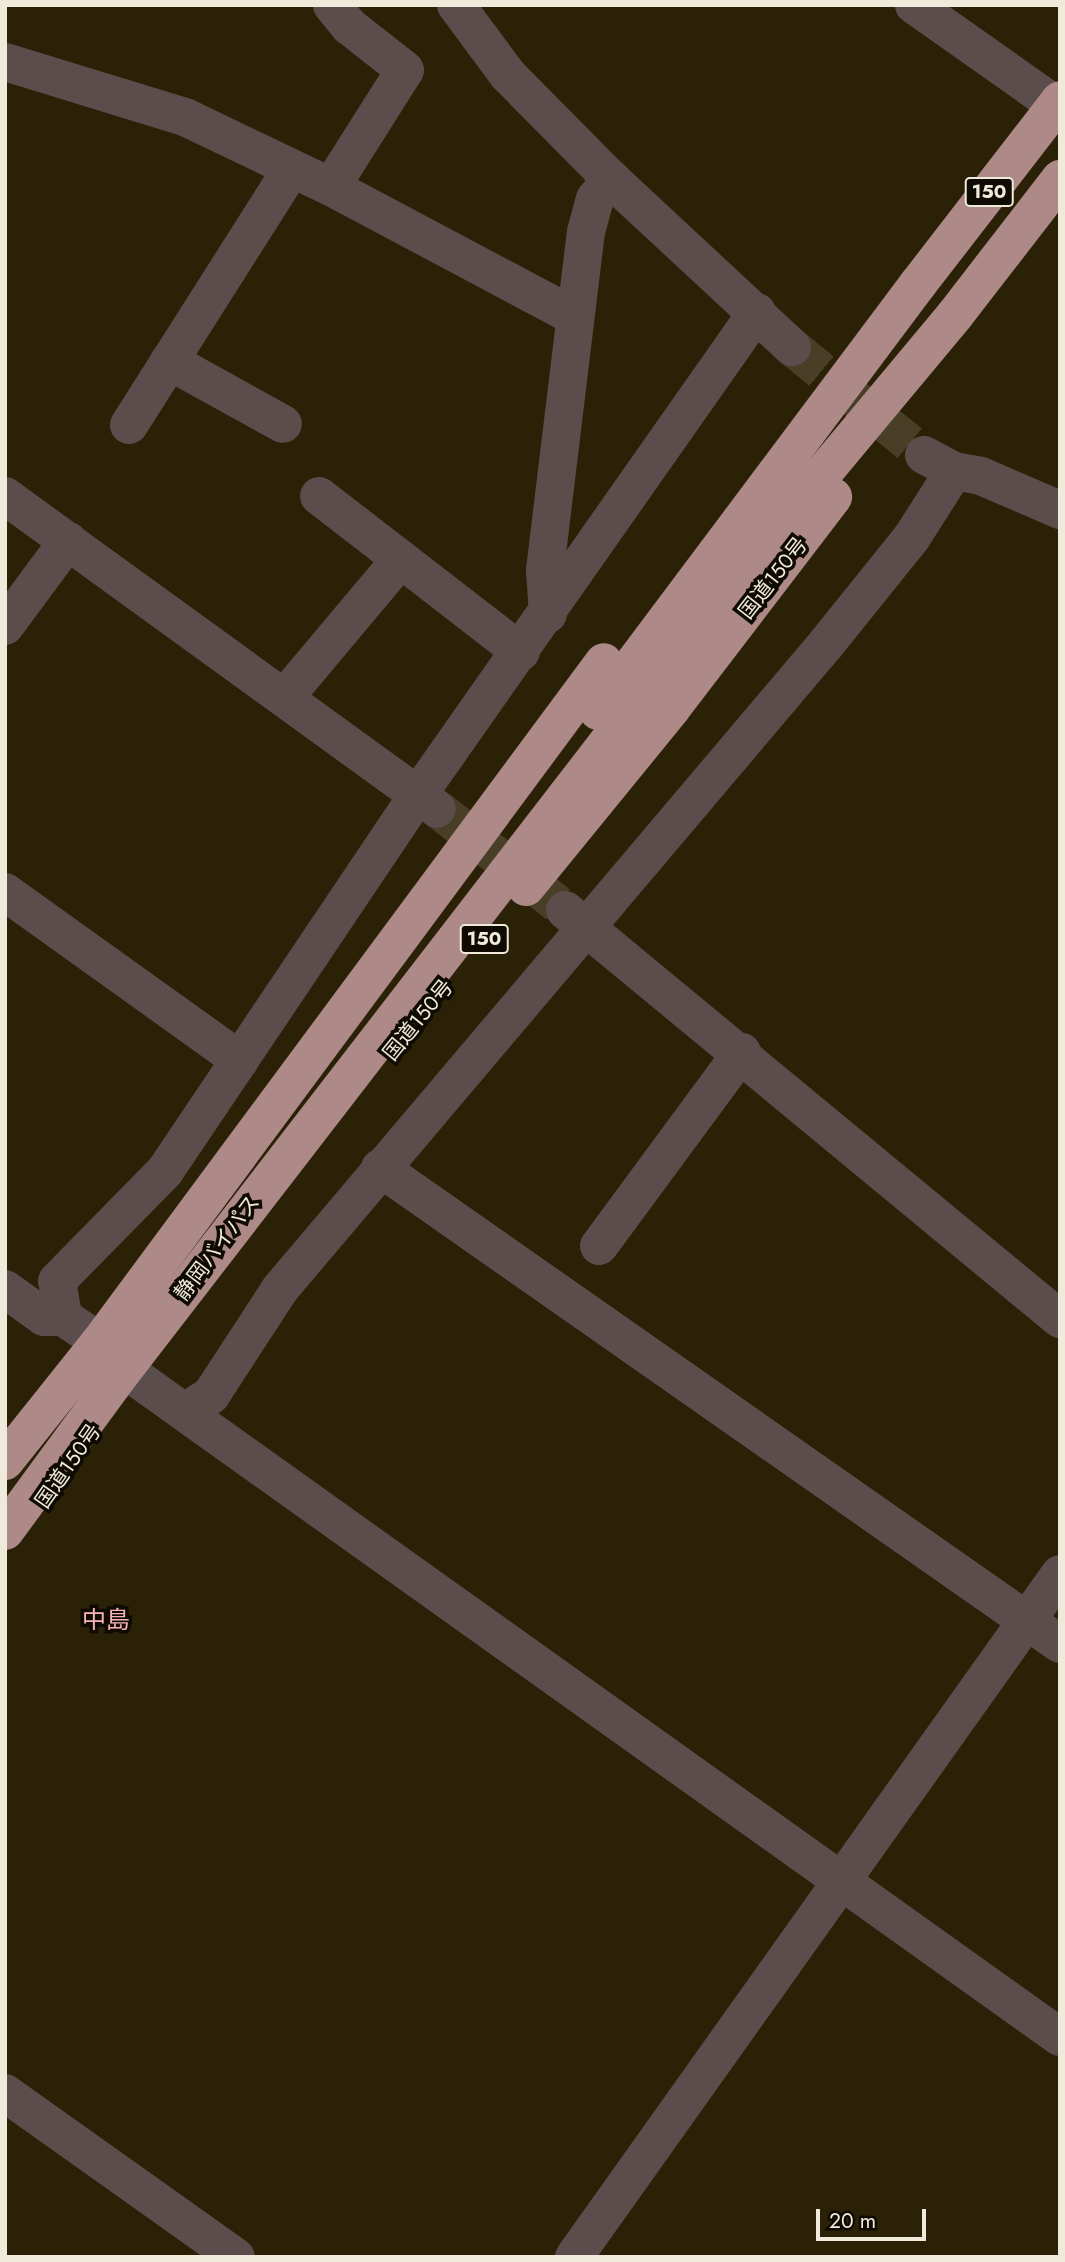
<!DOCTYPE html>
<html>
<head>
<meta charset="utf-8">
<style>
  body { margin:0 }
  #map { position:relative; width:1065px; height:2262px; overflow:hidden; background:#2a2106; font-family:Jost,"Noto Sans JP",sans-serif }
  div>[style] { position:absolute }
  .minor-tunnel>* { height:38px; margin-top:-19px; transform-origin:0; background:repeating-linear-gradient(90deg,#483f26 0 38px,transparent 0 57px) }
  .minor>* { height:38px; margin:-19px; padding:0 19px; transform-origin:19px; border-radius:19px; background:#5c4d4d }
  .highway>* { height:38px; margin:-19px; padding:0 19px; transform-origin:19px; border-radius:19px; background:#ad8987 }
  .highway-bridge>* { height:38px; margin:-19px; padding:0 19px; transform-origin:19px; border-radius:19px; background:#ad8987 }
  span { translate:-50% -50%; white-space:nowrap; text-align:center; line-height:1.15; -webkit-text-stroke:7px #0f0b03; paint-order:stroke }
  .shield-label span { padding:2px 5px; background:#0f0b03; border:2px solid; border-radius:5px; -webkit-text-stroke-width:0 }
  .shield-label { font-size:19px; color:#efeada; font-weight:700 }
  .street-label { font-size:21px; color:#efeada }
  .quarter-label { font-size:24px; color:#f7b3b8 }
  .frame { position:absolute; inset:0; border:7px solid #efeada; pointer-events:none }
  .scale { position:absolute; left:816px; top:2209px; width:110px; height:32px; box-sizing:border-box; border:4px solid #efeada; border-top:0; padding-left:9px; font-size:21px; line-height:24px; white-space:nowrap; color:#efeada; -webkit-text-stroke:5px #0f0b03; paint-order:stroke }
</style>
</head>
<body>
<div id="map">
  <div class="minor-tunnel">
    <div style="left:792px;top:347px;width:171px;rotate:39.3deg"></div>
    <div style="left:439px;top:810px;width:161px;rotate:38.4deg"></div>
  </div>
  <div class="minor">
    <div style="left:456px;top:5px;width:87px;rotate:53.4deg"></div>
    <div style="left:508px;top:75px;width:146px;rotate:45.3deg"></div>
    <div style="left:611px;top:179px;width:247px;rotate:42.9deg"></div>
    <div style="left:914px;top:5px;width:179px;rotate:35.2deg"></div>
    <div style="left:5px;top:62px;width:188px;rotate:17deg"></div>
    <div style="left:185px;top:117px;width:162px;rotate:25.6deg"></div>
    <div style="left:331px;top:187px;width:275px;rotate:28deg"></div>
    <div style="left:331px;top:187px;width:138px;rotate:-57.7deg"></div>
    <div style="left:405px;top:70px;width:71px;rotate:-141.8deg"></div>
    <div style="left:349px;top:26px;width:27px;rotate:-129deg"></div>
    <div style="left:169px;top:361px;width:130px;rotate:28.9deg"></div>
    <div style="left:129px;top:425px;width:302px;rotate:-57.6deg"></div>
    <div style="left:924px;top:455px;width:34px;rotate:28deg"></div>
    <div style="left:5px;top:496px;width:533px;rotate:35.92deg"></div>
    <div style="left:319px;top:496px;width:255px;rotate:37.7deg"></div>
    <div style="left:548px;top:614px;width:44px;rotate:-93.9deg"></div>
    <div style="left:545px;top:570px;width:340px;rotate:-83.1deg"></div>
    <div style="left:586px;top:232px;width:34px;rotate:-75deg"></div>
    <div style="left:595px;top:199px;width:26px;rotate:-51deg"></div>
    <div style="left:5px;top:626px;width:106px;rotate:-53.5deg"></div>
    <div style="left:285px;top:697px;width:180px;rotate:-50deg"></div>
    <div style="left:5px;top:892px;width:289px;rotate:35.6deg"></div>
    <div style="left:565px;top:910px;width:642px;rotate:39.57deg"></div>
    <div style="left:380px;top:1168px;width:830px;rotate:34.99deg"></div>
    <div style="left:599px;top:1246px;width:241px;rotate:-53.6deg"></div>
    <div style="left:5px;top:1289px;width:48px;rotate:35.7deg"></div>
    <div style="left:44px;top:1317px;width:19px"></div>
    <div style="left:100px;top:1342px;width:45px;rotate:-146deg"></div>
    <div style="left:63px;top:1317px;width:36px;rotate:-99deg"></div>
    <div style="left:57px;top:1281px;width:154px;rotate:-45.5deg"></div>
    <div style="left:165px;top:1171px;width:453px;rotate:-56.1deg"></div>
    <div style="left:418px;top:795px;width:590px;rotate:-54.94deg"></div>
    <div style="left:131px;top:1374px;width:65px;rotate:35.6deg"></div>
    <div style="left:184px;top:1412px;width:32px;rotate:-32deg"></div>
    <div style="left:211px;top:1395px;width:126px;rotate:-56.9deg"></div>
    <div style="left:280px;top:1289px;width:845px;rotate:-49.75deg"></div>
    <div style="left:826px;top:644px;width:137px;rotate:-51.2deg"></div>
    <div style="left:912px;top:537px;width:78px;rotate:-57.5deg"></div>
    <div style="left:954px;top:471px;width:27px;rotate:10deg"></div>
    <div style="left:981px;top:476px;width:86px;rotate:23.3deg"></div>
    <div style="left:184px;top:1412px;width:1076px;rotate:35.51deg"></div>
    <div style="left:5px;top:2093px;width:283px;rotate:35.4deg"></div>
    <div style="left:574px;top:2257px;width:838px;rotate:-54.57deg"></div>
  </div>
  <div class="highway">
    <div style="left:598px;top:711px;width:534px;rotate:-53.15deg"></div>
    <div style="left:526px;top:887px;width:230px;rotate:-50.8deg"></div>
    <div style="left:671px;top:709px;width:267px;rotate:-52.6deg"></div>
    <div style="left:5px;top:1461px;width:152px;rotate:-51.4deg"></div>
    <div style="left:100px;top:1342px;width:846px;rotate:-53.46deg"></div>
    <div style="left:5px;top:1531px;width:197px;rotate:-53.7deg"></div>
    <div style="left:122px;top:1372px;width:979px;rotate:-52.35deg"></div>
    <div style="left:720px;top:597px;width:367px;rotate:-50.2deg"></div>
    <div style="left:955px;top:315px;width:172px;rotate:-52.3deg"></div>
  </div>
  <div class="highway-bridge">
    <div style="left:918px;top:284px;width:232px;rotate:-52.3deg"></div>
  </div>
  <div class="shield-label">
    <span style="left:989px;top:192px">150</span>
    <span style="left:484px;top:939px">150</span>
  </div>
  <div class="street-label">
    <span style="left:773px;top:578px;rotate:-52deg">国道150号</span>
    <span style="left:418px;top:1020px;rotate:-51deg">国道150号</span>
    <span style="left:217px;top:1248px;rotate:-53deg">静岡バイパス</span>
    <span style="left:68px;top:1466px;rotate:-55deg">国道150号</span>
  </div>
  <div class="quarter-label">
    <span style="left:106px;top:1620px">中島</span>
  </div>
  <div class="frame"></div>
  <div class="scale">20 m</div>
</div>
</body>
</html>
